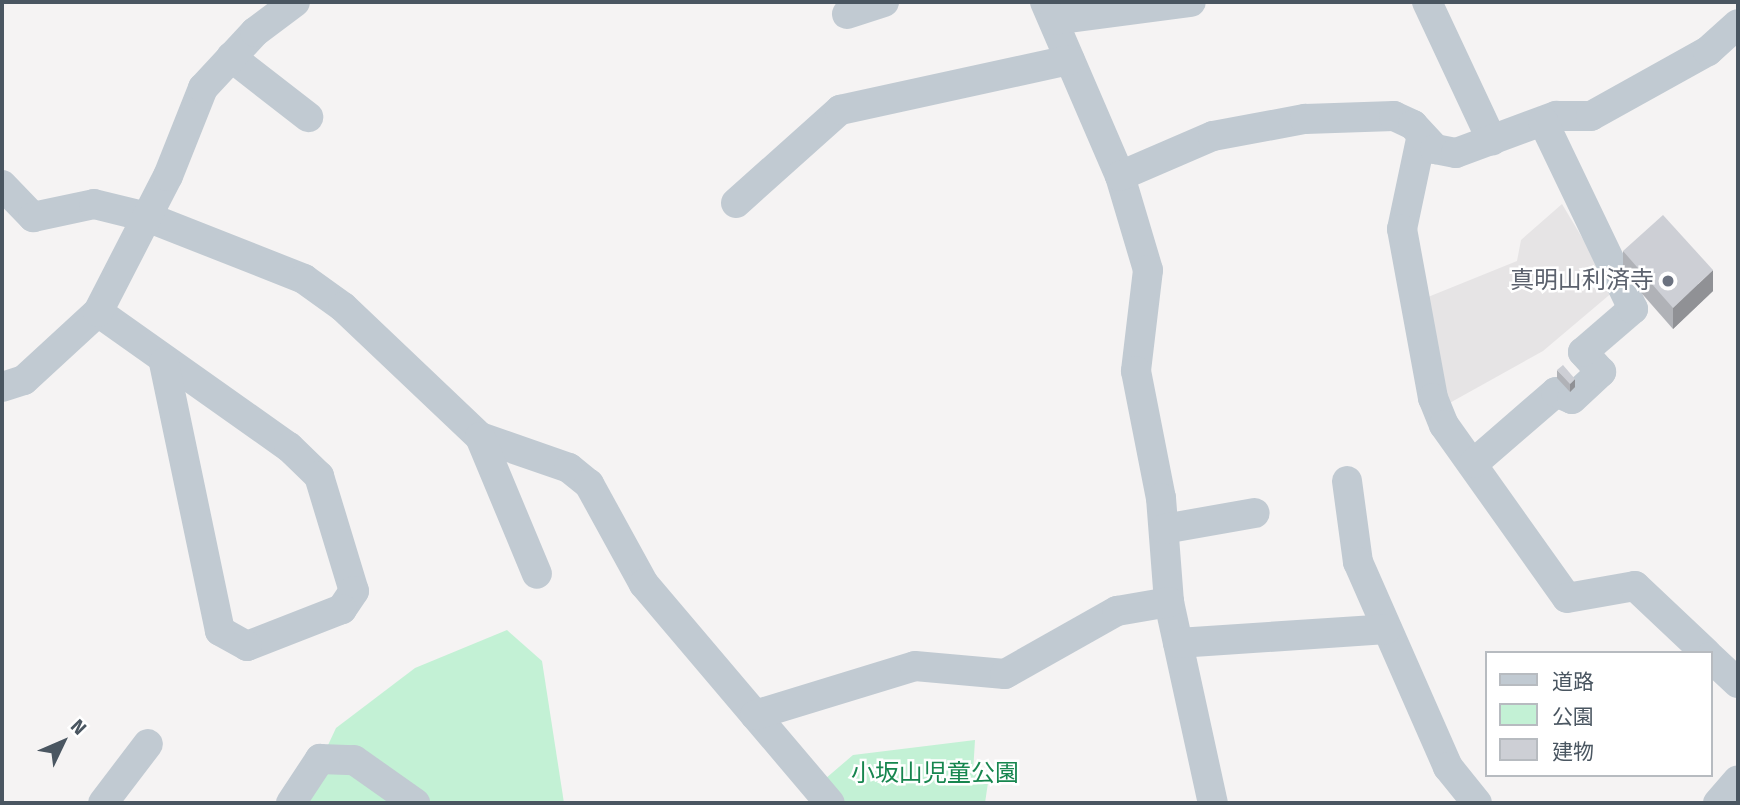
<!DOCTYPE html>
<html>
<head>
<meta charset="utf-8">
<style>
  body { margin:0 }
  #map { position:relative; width:1740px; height:805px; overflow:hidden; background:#f5f3f3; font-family:"Fira Sans","Noto Sans JP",sans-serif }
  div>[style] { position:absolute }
  .education>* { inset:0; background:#e6e4e5 }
  .green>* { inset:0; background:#c3f1d5 }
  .minor>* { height:30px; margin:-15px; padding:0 15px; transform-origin:15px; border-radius:15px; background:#c1cad2 }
  .wall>* { inset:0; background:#b0b2b7 }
  .shaded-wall>* { inset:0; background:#909195 }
  .building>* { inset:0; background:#cdcfd5 }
  .dots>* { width:19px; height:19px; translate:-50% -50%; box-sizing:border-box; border:4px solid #fff; border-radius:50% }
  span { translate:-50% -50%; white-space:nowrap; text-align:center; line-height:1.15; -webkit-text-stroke:5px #fff; paint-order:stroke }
  .worship-label { font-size:24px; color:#5b616d }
  .right { translate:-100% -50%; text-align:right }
  .park-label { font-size:24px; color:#17864f }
  .frame { position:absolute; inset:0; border:4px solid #4a5661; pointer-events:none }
  .legend { position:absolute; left:1485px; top:651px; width:228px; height:126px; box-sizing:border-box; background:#fff; border:2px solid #b7bbc0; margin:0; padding:9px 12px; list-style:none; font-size:21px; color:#4a5661 }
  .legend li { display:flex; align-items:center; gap:14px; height:35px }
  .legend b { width:35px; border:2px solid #b7bbc0 }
  .north { position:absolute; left:28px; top:707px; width:70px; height:70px; -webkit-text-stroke:5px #fff; paint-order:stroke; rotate:46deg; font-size:19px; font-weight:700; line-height:28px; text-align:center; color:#4a5661 }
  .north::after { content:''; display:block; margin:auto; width:24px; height:32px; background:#4a5661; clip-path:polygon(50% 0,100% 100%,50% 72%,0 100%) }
</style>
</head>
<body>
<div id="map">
  <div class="education">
    <div style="clip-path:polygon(1562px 204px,1614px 291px,1543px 351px,1446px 405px,1428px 297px,1517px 261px,1521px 240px)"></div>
  </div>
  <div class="green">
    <div style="clip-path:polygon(507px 630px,542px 661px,564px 803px,301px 803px,336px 728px,415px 668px)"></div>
    <div style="clip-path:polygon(975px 740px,973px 773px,989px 776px,985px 803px,841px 803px,825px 779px,853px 755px)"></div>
  </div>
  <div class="minor">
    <div style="left:1045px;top:2px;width:189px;rotate:66.7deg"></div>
    <div style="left:1120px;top:176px;width:98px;rotate:73.4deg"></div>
    <div style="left:1148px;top:270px;width:102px;rotate:96.8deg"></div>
    <div style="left:1136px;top:371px;width:129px;rotate:78.9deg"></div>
    <div style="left:1161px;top:498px;width:104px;rotate:85.6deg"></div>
    <div style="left:1169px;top:602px;width:206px;rotate:77.7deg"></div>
    <div style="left:1427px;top:2px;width:153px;rotate:64.9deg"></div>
    <div style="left:847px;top:14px;width:39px;rotate:-18deg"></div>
    <div style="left:1054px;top:20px;width:138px;rotate:-7.5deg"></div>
    <div style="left:231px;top:57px;width:98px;rotate:37.9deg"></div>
    <div style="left:1421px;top:139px;width:92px;rotate:101.9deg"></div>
    <div style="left:1402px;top:229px;width:172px;rotate:79.6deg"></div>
    <div style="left:1433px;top:398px;width:29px;rotate:68deg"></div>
    <div style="left:1444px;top:425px;width:212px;rotate:54.6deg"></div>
    <div style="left:1567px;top:598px;width:69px;rotate:-10deg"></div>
    <div style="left:1635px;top:586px;width:98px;rotate:43.3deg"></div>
    <div style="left:1120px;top:176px;width:101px;rotate:-23.3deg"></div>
    <div style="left:1213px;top:136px;width:94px;rotate:-10.5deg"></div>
    <div style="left:1305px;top:119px;width:89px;rotate:-1.9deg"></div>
    <div style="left:1394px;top:116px;width:21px;rotate:25deg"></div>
    <div style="left:1413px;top:125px;width:33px;rotate:47deg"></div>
    <div style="left:1435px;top:149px;width:21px;rotate:11deg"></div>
    <div style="left:1456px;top:153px;width:107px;rotate:-20.3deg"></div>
    <div style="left:1556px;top:116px;width:35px"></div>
    <div style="left:1591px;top:116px;width:134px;rotate:-29.1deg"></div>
    <div style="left:1708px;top:51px;width:40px;rotate:-42deg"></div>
    <div style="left:2px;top:185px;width:45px;rotate:45.9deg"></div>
    <div style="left:33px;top:217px;width:62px;rotate:-12deg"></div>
    <div style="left:94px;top:204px;width:55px;rotate:13.8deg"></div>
    <div style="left:147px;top:217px;width:169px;rotate:21.5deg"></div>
    <div style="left:304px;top:279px;width:48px;rotate:35.7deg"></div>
    <div style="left:343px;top:307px;width:189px;rotate:43.5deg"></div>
    <div style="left:480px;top:437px;width:94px;rotate:19.2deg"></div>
    <div style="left:569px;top:468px;width:26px;rotate:39deg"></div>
    <div style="left:589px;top:484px;width:114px;rotate:61.2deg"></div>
    <div style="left:644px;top:584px;width:287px;rotate:49.7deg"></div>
    <div style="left:736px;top:203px;width:140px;rotate:-41.8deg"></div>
    <div style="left:840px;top:110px;width:235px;rotate:-12.3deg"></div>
    <div style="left:98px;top:312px;width:234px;rotate:35.3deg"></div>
    <div style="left:289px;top:447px;width:42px;rotate:44deg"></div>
    <div style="left:319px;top:476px;width:120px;rotate:73.1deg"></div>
    <div style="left:354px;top:591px;width:22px;rotate:124deg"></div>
    <div style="left:342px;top:609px;width:102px;rotate:158.7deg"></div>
    <div style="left:247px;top:646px;width:31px;rotate:-151deg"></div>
    <div style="left:220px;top:631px;width:274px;rotate:-101.8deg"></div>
    <div style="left:2px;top:387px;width:23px;rotate:-18deg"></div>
    <div style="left:24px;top:380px;width:100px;rotate:-42.6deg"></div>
    <div style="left:98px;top:312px;width:153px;rotate:-62.8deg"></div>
    <div style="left:168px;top:176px;width:95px;rotate:-68.3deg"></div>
    <div style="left:203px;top:88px;width:76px;rotate:-47.1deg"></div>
    <div style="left:255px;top:32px;width:50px;rotate:-36.9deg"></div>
    <div style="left:480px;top:437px;width:148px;rotate:67.4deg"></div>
    <div style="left:1474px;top:463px;width:108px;rotate:-40.9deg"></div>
    <div style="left:1556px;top:392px;width:17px;rotate:24deg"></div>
    <div style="left:1572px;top:399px;width:40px;rotate:-43deg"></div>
    <div style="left:1601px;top:372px;width:27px;rotate:-132deg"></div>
    <div style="left:1583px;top:352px;width:66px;rotate:-40.7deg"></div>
    <div style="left:1633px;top:309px;width:208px;rotate:-115.6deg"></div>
    <div style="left:1347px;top:481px;width:82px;rotate:82.3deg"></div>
    <div style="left:1358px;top:562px;width:224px;rotate:66.3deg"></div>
    <div style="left:1448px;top:767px;width:46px;rotate:51.1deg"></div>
    <div style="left:1164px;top:529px;width:92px;rotate:-10deg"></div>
    <div style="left:1178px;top:643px;width:209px;rotate:-3.8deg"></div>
    <div style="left:1710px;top:657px;width:38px;rotate:43deg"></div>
    <div style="left:755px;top:715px;width:167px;rotate:-17deg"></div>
    <div style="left:915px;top:666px;width:90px;rotate:5.1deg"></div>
    <div style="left:1005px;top:674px;width:129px;rotate:-29.4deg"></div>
    <div style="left:1117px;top:611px;width:53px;rotate:-9.8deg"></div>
    <div style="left:103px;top:803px;width:74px;rotate:-52.7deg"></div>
    <div style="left:291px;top:803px;width:53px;rotate:-56.6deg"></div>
    <div style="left:320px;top:759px;width:34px;rotate:2deg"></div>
    <div style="left:354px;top:760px;width:75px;rotate:35.2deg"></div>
    <div style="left:1718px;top:803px;width:30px;rotate:-49deg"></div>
  </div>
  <div class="wall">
    <div style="clip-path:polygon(1623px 251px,1713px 291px,1673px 329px,1623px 272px)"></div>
    <div style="clip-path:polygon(1557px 370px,1575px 387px,1570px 392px,1557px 378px)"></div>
  </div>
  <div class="shaded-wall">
    <div style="clip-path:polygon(1713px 270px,1713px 291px,1673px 329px,1673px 308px)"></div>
    <div style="clip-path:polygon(1575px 379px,1575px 387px,1570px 392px,1570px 384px)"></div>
  </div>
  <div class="building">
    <div style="clip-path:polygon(1663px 215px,1713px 270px,1673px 308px,1623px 251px)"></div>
    <div style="clip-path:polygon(1563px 365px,1575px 379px,1570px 384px,1557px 370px)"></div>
  </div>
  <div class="dots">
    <div style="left:1668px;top:281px;background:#6b7280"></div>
  </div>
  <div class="worship-label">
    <span class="right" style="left:1654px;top:281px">真明山利済寺</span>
  </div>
  <div class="park-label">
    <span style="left:935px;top:774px">小坂山児童公園</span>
  </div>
  <div class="frame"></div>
  <ul class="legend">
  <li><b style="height:9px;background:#c1cad2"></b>道路</li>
  <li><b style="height:19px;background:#c3f1d5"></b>公園</li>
  <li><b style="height:19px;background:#cdcfd5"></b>建物</li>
  </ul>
  <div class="north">N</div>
</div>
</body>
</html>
